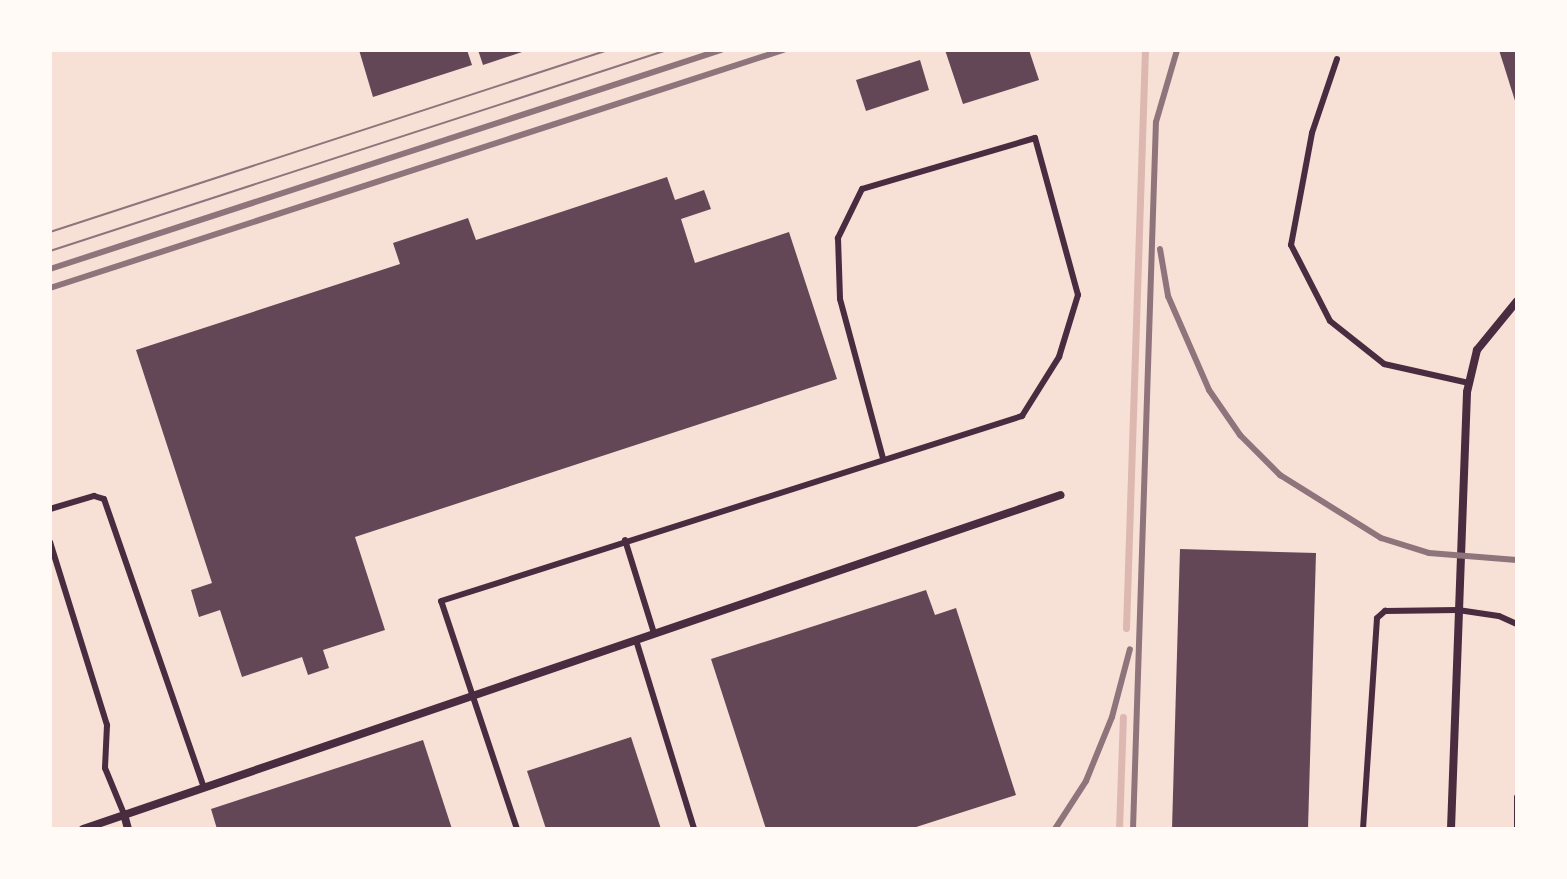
<!DOCTYPE html>
<html>
<head>
<meta charset="utf-8">
<style>
  body { margin:0 }
  #map { position:relative; width:1567px; height:879px; overflow:hidden; background:#f7e1d7; font-family:Spectral,serif }
  div>[style] { position:absolute }
  .stream>* { height:7px; margin:-3.5px; padding:0 3.5px; transform-origin:3.5px; border-radius:3.5px; background:#dcb8b0 }
  .building>* { inset:0; background:#644757 }
  .service>* { height:6px; margin:-3px; padding:0 3px; transform-origin:3px; border-radius:3px; background:#4a2c40 }
  .minor>* { height:8px; margin:-4px; padding:0 4px; transform-origin:4px; border-radius:4px; background:#4a2c40 }
  .tram>* { height:2px; margin:-1px; padding:0 1px; transform-origin:1px; border-radius:1px; background:#8f747c }
  .rail>* { height:6px; margin:-3px; padding:0 3px; transform-origin:3px; border-radius:3px; background:#8f747c }
  span { translate:-50% -50%; white-space:nowrap; text-align:center; line-height:1.15; -webkit-text-stroke:7px #fffaf5; paint-order:stroke }
  .frame { position:absolute; inset:0; border:52px solid #fffaf5; pointer-events:none }
</style>
</head>
<body>
<div id="map">
  <div class="stream">
    <div style="left:1126px;top:628px;width:578px;rotate:-88.12deg"></div>
    <div style="left:1119px;top:829px;width:112px;rotate:-88deg"></div>
  </div>
  <div class="building">
    <div style="clip-path:polygon(359px 50px,467px 50px,472px 65px,373px 97px)"></div>
    <div style="clip-path:polygon(478px 50px,525px 50px,525px 51px,483px 65px)"></div>
    <div style="clip-path:polygon(945px 50px,1029px 50px,1039px 80px,963px 104px)"></div>
    <div style="clip-path:polygon(1499px 50px,1517px 50px,1517px 104px,1516px 104px)"></div>
    <div style="clip-path:polygon(920px 60px,929px 90px,866px 111px,856px 80px)"></div>
    <div style="clip-path:polygon(667px 177px,675px 200px,704px 190px,711px 209px,681px 219px,695px 263px,789px 232px,837px 379px,355px 537px,385px 630px,323px 650px,329px 668px,308px 675px,302px 657px,242px 677px,220px 610px,199px 617px,191px 590px,212px 583px,136px 350px,400px 264px,393px 243px,468px 218px,476px 240px)"></div>
    <div style="clip-path:polygon(1180px 549px,1316px 553px,1308px 829px,1172px 829px)"></div>
    <div style="clip-path:polygon(926px 590px,935px 615px,956px 608px,1016px 795px,910px 829px,766px 829px,711px 659px)"></div>
    <div style="clip-path:polygon(631px 737px,661px 829px,546px 829px,527px 771px)"></div>
    <div style="clip-path:polygon(423px 740px,452px 829px,217px 829px,211px 809px)"></div>
  </div>
  <div class="service">
    <div style="left:1337px;top:59px;width:78px;rotate:108.7deg"></div>
    <div style="left:1312px;top:133px;width:114px;rotate:100.6deg"></div>
    <div style="left:1291px;top:245px;width:85px;rotate:62.8deg"></div>
    <div style="left:1330px;top:321px;width:69px;rotate:38.5deg"></div>
    <div style="left:1384px;top:364px;width:87px;rotate:12.6deg"></div>
    <div style="left:50px;top:509px;width:46px;rotate:-16.5deg"></div>
    <div style="left:94px;top:496px;width:10px;rotate:17deg"></div>
    <div style="left:104px;top:499px;width:305px;rotate:70.9deg"></div>
    <div style="left:625px;top:540px;width:97px;rotate:72.7deg"></div>
    <div style="left:50px;top:542px;width:192px;rotate:72.7deg"></div>
    <div style="left:107px;top:725px;width:43px;rotate:92.7deg"></div>
    <div style="left:105px;top:768px;width:50px;rotate:67.6deg"></div>
    <div style="left:636px;top:640px;width:198px;rotate:72.9deg"></div>
    <div style="left:517px;top:829px;width:240px;rotate:-108.4deg"></div>
    <div style="left:441px;top:601px;width:610px;rotate:-17.66deg"></div>
    <div style="left:1022px;top:416px;width:70px;rotate:-57.9deg"></div>
    <div style="left:1059px;top:357px;width:65px;rotate:-73deg"></div>
    <div style="left:1078px;top:295px;width:163px;rotate:-105.3deg"></div>
    <div style="left:1035px;top:138px;width:180px;rotate:163.6deg"></div>
    <div style="left:862px;top:189px;width:55px;rotate:116.1deg"></div>
    <div style="left:838px;top:238px;width:61px;rotate:88.1deg"></div>
    <div style="left:840px;top:299px;width:165px;rotate:74.9deg"></div>
    <div style="left:1363px;top:829px;width:211px;rotate:-86.2deg"></div>
    <div style="left:1377px;top:618px;width:11px;rotate:-41deg"></div>
    <div style="left:1385px;top:611px;width:73px;rotate:-0.8deg"></div>
    <div style="left:1458px;top:610px;width:41px;rotate:8.3deg"></div>
    <div style="left:1499px;top:616px;width:20px;rotate:24deg"></div>
    <div style="left:1517px;top:829px;width:32px;rotate:-90deg"></div>
  </div>
  <div class="minor">
    <div style="left:124px;top:814px;width:16px;rotate:75deg"></div>
    <div style="left:83px;top:829px;width:1033px;rotate:-18.86deg"></div>
    <div style="left:1451px;top:829px;width:437px;rotate:-87.9deg"></div>
    <div style="left:1467px;top:392px;width:43px;rotate:-76.6deg"></div>
    <div style="left:1477px;top:350px;width:63px;rotate:-50.8deg"></div>
  </div>
  <div class="tram">
    <div style="left:50px;top:232px;width:587px;rotate:-18.06deg"></div>
    <div style="left:50px;top:251px;width:649px;rotate:-18.04deg"></div>
  </div>
  <div class="rail">
    <div style="left:1160px;top:249px;width:48px;rotate:80.3deg"></div>
    <div style="left:1168px;top:296px;width:103px;rotate:66.4deg"></div>
    <div style="left:1209px;top:390px;width:55px;rotate:55.4deg"></div>
    <div style="left:1240px;top:435px;width:57px;rotate:45deg"></div>
    <div style="left:1280px;top:475px;width:119px;rotate:32deg"></div>
    <div style="left:1381px;top:538px;width:50px;rotate:17.4deg"></div>
    <div style="left:1429px;top:553px;width:88px;rotate:4.5deg"></div>
    <div style="left:50px;top:269px;width:706px;rotate:-18.08deg"></div>
    <div style="left:50px;top:288px;width:771px;rotate:-17.99deg"></div>
    <div style="left:1055px;top:829px;width:57px;rotate:-57.1deg"></div>
    <div style="left:1086px;top:781px;width:69px;rotate:-67.9deg"></div>
    <div style="left:1112px;top:717px;width:70px;rotate:-75.2deg"></div>
    <div style="left:1133px;top:829px;width:707px;rotate:-88.14deg"></div>
    <div style="left:1156px;top:122px;width:75px;rotate:-73.7deg"></div>
  </div>
  <div class="frame"></div>
</div>
</body>
</html>
